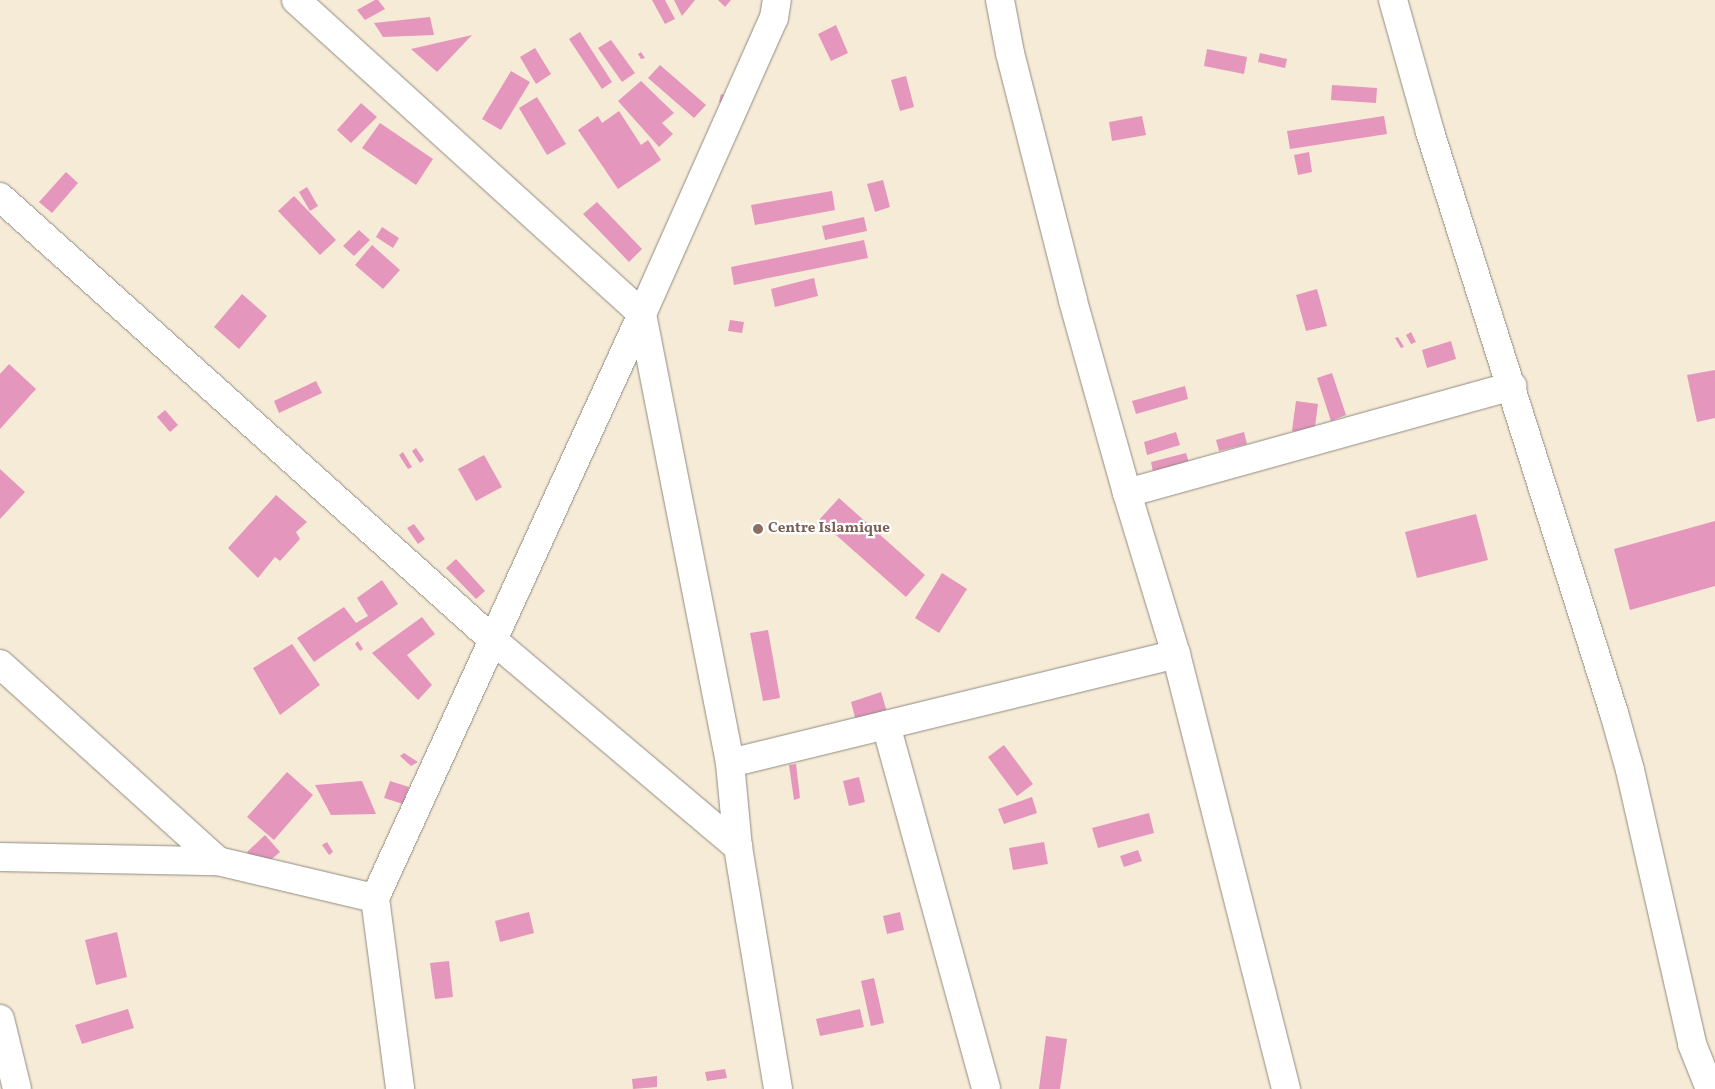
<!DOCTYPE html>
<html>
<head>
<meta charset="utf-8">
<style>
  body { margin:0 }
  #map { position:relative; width:1715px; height:1089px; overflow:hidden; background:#f6ebd7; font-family:Vollkorn,serif }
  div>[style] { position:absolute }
  .building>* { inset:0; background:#e496bd }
  .roads { filter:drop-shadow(0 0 1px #908b81) drop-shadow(0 0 1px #908b81) }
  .street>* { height:28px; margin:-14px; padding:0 14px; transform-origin:14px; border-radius:14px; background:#fff }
  .dots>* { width:14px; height:14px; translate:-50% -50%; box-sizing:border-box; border:2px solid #fff; border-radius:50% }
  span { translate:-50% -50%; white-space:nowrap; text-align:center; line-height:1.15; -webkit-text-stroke:4.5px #fff; paint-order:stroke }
  .education-label { font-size:15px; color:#785e54; font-weight:700 }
  .left { translate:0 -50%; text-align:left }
</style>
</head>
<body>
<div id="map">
  <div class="building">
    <div style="clip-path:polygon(375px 0,378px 0,385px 9px,365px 20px,357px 10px)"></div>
    <div style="clip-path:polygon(652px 0,665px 0,675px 19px,665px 24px)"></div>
    <div style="clip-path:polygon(674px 0,695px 0,682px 16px)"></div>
    <div style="clip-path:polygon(718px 0,731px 0,725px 7px)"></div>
    <div style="clip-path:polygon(430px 17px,434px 35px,383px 37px,374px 23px)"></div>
    <div style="clip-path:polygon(836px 25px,848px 53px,831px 61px,818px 34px)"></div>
    <div style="clip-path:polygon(580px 32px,612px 82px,602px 89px,569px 39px)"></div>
    <div style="clip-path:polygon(472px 35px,437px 72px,411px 49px)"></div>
    <div style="clip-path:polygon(611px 40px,635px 73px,622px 82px,598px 48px)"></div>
    <div style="clip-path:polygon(535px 48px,551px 74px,536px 84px,520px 57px)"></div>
    <div style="clip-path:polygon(1207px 49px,1247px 57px,1244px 74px,1204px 66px)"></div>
    <div style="clip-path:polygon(641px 52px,645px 58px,641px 59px,638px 54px)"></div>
    <div style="clip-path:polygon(1260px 53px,1287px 59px,1285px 68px,1258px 62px)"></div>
    <div style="clip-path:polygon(660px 65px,706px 105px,694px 118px,648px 78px)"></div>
    <div style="clip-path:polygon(511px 71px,530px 82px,501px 130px,482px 119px)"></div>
    <div style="clip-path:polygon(906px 76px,914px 107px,900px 111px,891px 80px)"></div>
    <div style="clip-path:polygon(641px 81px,674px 113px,662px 123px,673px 134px,659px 147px,618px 101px)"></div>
    <div style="clip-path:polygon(1332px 85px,1377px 88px,1376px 103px,1331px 100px)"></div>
    <div style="clip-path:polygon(721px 94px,731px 97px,729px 105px,719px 102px)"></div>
    <div style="clip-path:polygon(537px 97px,566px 144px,547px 155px,519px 108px)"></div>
    <div style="clip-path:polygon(361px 103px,377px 117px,351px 143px,337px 130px)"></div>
    <div style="clip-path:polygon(619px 111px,641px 145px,648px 140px,661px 160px,618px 189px,578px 130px,598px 116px,602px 123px)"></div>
    <div style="clip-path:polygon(1142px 116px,1146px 135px,1112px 141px,1109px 122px)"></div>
    <div style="clip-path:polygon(1384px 116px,1387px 134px,1290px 149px,1287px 131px)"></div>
    <div style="clip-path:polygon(380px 123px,433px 159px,416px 185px,362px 148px)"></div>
    <div style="clip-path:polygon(1309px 152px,1312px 172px,1298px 175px,1294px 155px)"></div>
    <div style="clip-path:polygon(66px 172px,78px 183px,52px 213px,39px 202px)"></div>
    <div style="clip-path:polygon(883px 180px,890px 207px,875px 212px,867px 184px)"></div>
    <div style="clip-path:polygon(307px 187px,318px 206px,310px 211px,299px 192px)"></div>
    <div style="clip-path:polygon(832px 191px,835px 210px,755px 225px,751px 205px)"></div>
    <div style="clip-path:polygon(294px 196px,336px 240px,320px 255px,278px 211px)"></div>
    <div style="clip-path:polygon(597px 202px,642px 249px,629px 262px,583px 214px)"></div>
    <div style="clip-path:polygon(864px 217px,867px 231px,825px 240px,822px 226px)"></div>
    <div style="clip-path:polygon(382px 227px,399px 238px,393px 248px,376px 237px)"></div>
    <div style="clip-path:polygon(359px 230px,370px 240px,354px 256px,343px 246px)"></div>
    <div style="clip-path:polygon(864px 240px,868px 258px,734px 285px,731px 267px)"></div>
    <div style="clip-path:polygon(372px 245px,400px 270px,383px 289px,355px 265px)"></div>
    <div style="clip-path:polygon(814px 278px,818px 296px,775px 307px,771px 289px)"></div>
    <div style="clip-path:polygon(1317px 289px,1327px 326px,1306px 331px,1296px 295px)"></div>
    <div style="clip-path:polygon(242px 294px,267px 316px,239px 349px,214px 327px)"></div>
    <div style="clip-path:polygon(730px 320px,744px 322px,742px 333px,728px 331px)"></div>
    <div style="clip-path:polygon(1411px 332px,1416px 342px,1411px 344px,1406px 335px)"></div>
    <div style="clip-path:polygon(1398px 337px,1404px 347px,1401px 348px,1395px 338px)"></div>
    <div style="clip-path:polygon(1451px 341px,1456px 359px,1427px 368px,1422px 350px)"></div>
    <div style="clip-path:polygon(9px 364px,36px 389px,0 429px,0 374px)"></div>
    <div style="clip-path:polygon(1715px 370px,1715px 418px,1697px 422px,1687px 375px)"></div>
    <div style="clip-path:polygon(1332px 373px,1346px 415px,1331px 421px,1317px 378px)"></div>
    <div style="clip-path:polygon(316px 381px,322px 393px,279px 413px,274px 401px)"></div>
    <div style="clip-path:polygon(1185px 386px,1188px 399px,1136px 414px,1132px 401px)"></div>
    <div style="clip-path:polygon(1296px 401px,1318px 404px,1314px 434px,1292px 431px)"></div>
    <div style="clip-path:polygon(165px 410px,178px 425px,170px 432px,157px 417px)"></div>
    <div style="clip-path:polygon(1176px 432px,1180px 445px,1147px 455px,1144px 442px)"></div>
    <div style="clip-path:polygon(1244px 432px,1247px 444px,1219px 451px,1216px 440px)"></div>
    <div style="clip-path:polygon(416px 448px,424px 460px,420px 463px,412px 451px)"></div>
    <div style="clip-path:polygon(403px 452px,412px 467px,408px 469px,399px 455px)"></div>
    <div style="clip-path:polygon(1186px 453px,1189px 463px,1153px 472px,1151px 462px)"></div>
    <div style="clip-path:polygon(484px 455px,502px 487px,476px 501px,458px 469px)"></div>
    <div style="clip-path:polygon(0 469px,25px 492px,0 519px)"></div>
    <div style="clip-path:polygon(276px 495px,307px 522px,296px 532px,300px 539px,280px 561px,275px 557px,258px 578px,228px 548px)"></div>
    <div style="clip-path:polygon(839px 498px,925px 575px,906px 597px,819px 520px)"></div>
    <div style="clip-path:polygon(1476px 514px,1488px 560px,1417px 578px,1405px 532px)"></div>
    <div style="clip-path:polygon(1715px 521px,1715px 586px,1630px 610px,1614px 549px)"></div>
    <div style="clip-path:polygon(414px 524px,425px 539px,418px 544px,407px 528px)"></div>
    <div style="clip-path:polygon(456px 559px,485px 591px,476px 599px,446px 568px)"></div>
    <div style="clip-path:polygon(942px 573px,967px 589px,939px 633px,915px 618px)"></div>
    <div style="clip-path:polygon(382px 580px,398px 604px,314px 662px,297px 638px,344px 607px,356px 623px,368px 616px,357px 598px)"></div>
    <div style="clip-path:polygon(422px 617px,435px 634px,407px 655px,432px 685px,418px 700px,372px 653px)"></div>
    <div style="clip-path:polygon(768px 630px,780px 698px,763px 701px,750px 633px)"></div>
    <div style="clip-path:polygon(358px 641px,363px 649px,360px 651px,355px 644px)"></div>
    <div style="clip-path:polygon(292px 644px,320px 685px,280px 715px,253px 668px)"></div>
    <div style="clip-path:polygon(881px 692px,887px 712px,856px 721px,851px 702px)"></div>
    <div style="clip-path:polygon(1004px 745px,1033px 784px,1017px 796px,988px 757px)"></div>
    <div style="clip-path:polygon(404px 753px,418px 762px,411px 766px,400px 756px)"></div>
    <div style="clip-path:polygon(796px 764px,800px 798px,794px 800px,789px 765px)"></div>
    <div style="clip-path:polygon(287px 772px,313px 795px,274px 840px,247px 817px)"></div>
    <div style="clip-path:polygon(859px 777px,865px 802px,849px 806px,843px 781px)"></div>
    <div style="clip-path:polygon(362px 781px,376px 814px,331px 815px,315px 785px)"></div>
    <div style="clip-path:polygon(390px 781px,409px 787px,403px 804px,384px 798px)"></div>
    <div style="clip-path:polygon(1032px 797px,1037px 813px,1004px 824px,998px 809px)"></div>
    <div style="clip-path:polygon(1149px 813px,1154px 833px,1098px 848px,1092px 828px)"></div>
    <div style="clip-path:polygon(265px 835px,280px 852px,261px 868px,247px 852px)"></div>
    <div style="clip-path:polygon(327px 842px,333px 852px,329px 855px,322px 845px)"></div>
    <div style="clip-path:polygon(1044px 842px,1048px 864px,1013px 870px,1009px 848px)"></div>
    <div style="clip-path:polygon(1138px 850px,1142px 861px,1124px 867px,1120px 856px)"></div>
    <div style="clip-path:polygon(529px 912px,534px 933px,500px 942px,495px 921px)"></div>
    <div style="clip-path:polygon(900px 912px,904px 930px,887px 934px,883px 916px)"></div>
    <div style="clip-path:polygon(117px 932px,127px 977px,96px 985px,85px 940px)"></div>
    <div style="clip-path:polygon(449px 961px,453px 997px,435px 999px,430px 963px)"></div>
    <div style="clip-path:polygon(874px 978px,884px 1023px,871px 1026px,861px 981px)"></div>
    <div style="clip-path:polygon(128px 1009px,134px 1028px,82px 1044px,75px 1025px)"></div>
    <div style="clip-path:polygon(860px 1009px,864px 1027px,820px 1036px,816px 1019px)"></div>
    <div style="clip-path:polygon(1046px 1036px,1067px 1039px,1060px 1089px,1039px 1089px)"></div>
    <div style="clip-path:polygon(725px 1069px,727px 1078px,707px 1081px,705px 1072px)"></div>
    <div style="clip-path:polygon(657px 1076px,657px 1087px,633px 1089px,632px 1079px)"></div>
  </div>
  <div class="roads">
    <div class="street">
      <div style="left:296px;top:0;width:467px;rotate:42.2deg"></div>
      <div style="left:642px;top:314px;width:458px;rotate:78.9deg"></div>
      <div style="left:730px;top:763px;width:84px;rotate:84.6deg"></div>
      <div style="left:738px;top:847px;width:245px;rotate:80.6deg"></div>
      <div style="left:1000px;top:0;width:54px;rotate:79.3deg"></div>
      <div style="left:1010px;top:53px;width:256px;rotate:75.7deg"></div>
      <div style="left:1073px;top:301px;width:199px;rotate:74.3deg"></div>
      <div style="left:1127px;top:493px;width:168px;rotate:73.1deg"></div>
      <div style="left:1176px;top:654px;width:449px;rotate:75.8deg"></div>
      <div style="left:1393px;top:0;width:137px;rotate:74.3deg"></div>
      <div style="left:1430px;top:132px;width:609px;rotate:72.43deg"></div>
      <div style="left:1614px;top:713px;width:59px;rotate:74.3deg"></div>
      <div style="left:1630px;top:770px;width:281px;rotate:77.2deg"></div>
      <div style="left:1692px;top:1044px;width:48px;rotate:68.2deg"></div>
      <div style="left:0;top:197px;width:663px;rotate:41.94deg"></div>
      <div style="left:493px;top:640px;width:321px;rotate:40.2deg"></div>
      <div style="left:1127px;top:493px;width:400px;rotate:-15.5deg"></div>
      <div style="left:0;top:664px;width:294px;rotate:42.1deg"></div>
      <div style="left:886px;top:725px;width:377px;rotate:74.6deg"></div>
      <div style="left:730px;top:763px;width:459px;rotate:-13.7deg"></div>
      <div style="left:0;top:857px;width:218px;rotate:1.1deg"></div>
      <div style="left:218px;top:861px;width:161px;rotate:13.3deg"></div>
      <div style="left:375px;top:898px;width:642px;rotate:-65.43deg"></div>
      <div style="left:642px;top:314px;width:324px;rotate:-66deg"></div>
      <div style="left:774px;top:18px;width:18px;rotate:-81deg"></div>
      <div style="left:375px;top:898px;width:193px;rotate:82.5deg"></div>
      <div style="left:0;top:1019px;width:72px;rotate:76.3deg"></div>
    </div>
  </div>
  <div class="dots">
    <div style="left:758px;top:529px;background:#8d6e63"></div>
  </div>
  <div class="education-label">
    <span class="left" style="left:768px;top:529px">Centre Islamique</span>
  </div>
</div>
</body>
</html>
